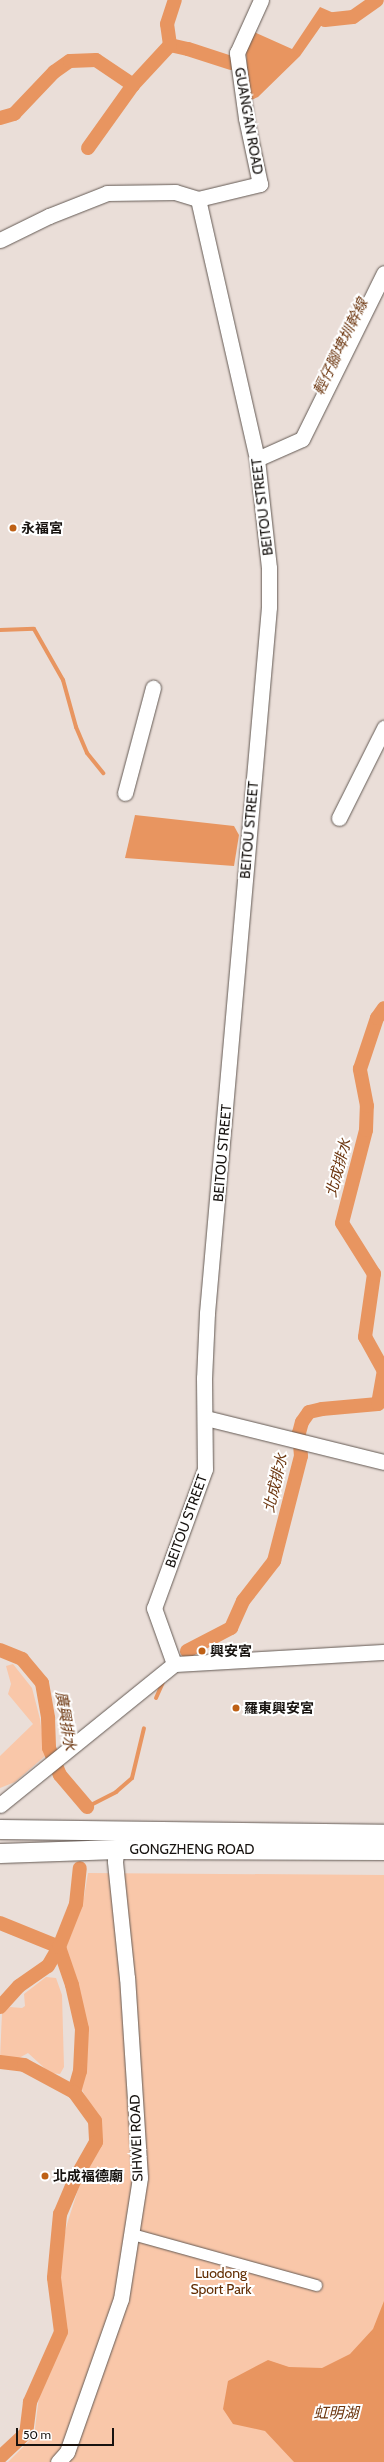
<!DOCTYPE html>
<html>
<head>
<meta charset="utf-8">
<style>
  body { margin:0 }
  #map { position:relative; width:384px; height:2462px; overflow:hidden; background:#eaded8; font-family:Cabin,"Noto Sans TC",sans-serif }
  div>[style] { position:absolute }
  .green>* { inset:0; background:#f9c7a9 }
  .water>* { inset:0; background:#e89560 }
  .stream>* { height:4px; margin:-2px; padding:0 2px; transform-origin:2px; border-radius:2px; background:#e89560 }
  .canal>* { height:14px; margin:-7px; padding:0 7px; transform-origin:7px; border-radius:7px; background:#e89560 }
  .roads { filter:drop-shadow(0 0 1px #645a54) drop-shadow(0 0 1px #645a54) }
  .pedestrian>* { height:11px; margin:-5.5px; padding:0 5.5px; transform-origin:5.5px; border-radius:5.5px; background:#fff }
  .minor>* { height:15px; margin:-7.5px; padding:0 7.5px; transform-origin:7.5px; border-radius:7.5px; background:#fff }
  .tertiary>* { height:19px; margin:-9.5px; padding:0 9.5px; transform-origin:9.5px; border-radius:9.5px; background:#fff }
  .dots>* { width:11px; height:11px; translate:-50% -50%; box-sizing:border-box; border:2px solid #fff; border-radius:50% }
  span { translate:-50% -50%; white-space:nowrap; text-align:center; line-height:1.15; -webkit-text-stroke:4px #fff; paint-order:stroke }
  .street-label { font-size:14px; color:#171310 }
  .poi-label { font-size:14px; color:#171310; font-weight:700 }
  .left { translate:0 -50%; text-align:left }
  .park-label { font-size:14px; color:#622d02 }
  .water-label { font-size:15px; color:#6c360f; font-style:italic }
  .scale { position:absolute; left:16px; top:2428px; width:98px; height:18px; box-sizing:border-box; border:2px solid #171310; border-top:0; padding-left:5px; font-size:12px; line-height:14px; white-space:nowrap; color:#171310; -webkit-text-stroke:3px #fff; paint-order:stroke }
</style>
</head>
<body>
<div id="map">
  <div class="green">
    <div style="clip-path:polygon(13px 1664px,32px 1688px,40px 1719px,45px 1756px,15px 1782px,0 1788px,0 1756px,33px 1724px,8px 1694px,11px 1684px,6px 1666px)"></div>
    <div style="clip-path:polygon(88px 1873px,384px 1875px,384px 2462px,8px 2462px,34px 2436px,41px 2381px,60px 2325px,57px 2267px,67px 2224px,86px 2165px,102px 2127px,80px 2086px,79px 2007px,63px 1960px,77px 1908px,84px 1897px)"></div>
    <div style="clip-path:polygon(46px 1977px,56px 1978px,62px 1995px,64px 2067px,60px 2074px,50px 2073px,28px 2053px,19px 2058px,0 2059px,2px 2013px,10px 2007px,22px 2008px,25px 2006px,24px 1994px)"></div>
  </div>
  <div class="water">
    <div style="clip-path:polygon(320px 7px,352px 21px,321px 26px,300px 56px,258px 97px,249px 101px,246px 50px,254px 32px,292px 49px)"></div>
    <div style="clip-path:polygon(135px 815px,234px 826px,239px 835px,234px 866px,125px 858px)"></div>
    <div style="clip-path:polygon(384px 2301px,384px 2462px,294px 2462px,265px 2431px,233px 2424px,223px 2409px,228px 2381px,268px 2360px,289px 2367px,322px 2368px,350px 2354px,373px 2329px)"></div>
  </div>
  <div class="stream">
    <div style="left:0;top:630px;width:34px;rotate:-2deg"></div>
    <div style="left:34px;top:629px;width:59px;rotate:60.4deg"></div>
    <div style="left:63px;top:680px;width:49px;rotate:74.5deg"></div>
    <div style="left:76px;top:727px;width:28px;rotate:67deg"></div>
    <div style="left:87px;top:753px;width:26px;rotate:51deg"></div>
    <div style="left:156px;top:1698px;width:17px;rotate:-66deg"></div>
    <div style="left:87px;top:1807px;width:33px;rotate:-27deg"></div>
    <div style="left:116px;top:1792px;width:21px;rotate:-41deg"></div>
    <div style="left:132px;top:1778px;width:51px;rotate:-76.5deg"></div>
  </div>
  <div class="canal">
    <div style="left:325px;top:20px;width:28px;rotate:-6deg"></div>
    <div style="left:353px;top:17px;width:29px;rotate:-35deg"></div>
    <div style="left:170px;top:45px;width:18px;rotate:13deg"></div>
    <div style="left:188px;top:49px;width:45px;rotate:18deg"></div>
    <div style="left:170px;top:45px;width:21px;rotate:-98deg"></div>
    <div style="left:167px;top:24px;width:25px;rotate:-72deg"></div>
    <div style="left:0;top:118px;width:15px;rotate:-16deg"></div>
    <div style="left:14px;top:114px;width:58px;rotate:-46.4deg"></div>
    <div style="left:54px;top:72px;width:19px;rotate:-35deg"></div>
    <div style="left:70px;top:61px;width:26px;rotate:-2deg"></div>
    <div style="left:96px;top:60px;width:45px;rotate:34deg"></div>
    <div style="left:133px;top:85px;width:54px;rotate:-47.2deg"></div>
    <div style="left:88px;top:148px;width:77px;rotate:-54.5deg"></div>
    <div style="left:0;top:1650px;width:24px;rotate:22deg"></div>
    <div style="left:22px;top:1659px;width:31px;rotate:50deg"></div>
    <div style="left:42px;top:1683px;width:36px;rotate:80deg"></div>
    <div style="left:48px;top:1718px;width:30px;rotate:88deg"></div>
    <div style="left:49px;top:1748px;width:29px;rotate:68deg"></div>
    <div style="left:60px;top:1775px;width:42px;rotate:49.8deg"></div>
    <div style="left:187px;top:1651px;width:50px;rotate:-27.6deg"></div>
    <div style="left:231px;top:1628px;width:30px;rotate:-66deg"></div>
    <div style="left:243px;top:1601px;width:51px;rotate:-52.2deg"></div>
    <div style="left:274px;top:1561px;width:108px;rotate:-75.6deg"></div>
    <div style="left:301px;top:1456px;width:23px;rotate:-95deg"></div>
    <div style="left:299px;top:1433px;width:11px;rotate:-75deg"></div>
    <div style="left:302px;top:1422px;width:12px;rotate:-55deg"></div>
    <div style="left:309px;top:1412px;width:13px;rotate:-13deg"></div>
    <div style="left:322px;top:1409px;width:56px;rotate:-5.1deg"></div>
    <div style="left:378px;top:1404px;width:34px;rotate:-80deg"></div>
    <div style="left:384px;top:1371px;width:39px;rotate:-119deg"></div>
    <div style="left:365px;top:1337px;width:64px;rotate:-81.9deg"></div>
    <div style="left:374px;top:1274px;width:60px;rotate:-122.1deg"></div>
    <div style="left:342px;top:1223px;width:96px;rotate:-75.5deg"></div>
    <div style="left:366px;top:1130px;width:24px;rotate:-88deg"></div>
    <div style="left:367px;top:1106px;width:38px;rotate:-101deg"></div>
    <div style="left:360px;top:1069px;width:54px;rotate:-71.6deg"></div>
    <div style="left:377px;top:1018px;width:12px;rotate:-55deg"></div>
    <div style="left:0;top:1923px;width:64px;rotate:22.1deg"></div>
    <div style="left:59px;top:1947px;width:40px;rotate:71.1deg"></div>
    <div style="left:72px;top:1985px;width:45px;rotate:77.2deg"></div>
    <div style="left:82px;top:2029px;width:42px;rotate:92.7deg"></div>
    <div style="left:80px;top:2071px;width:22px;rotate:106deg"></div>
    <div style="left:0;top:2007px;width:28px;rotate:-48deg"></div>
    <div style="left:19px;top:1986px;width:35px;rotate:-35deg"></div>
    <div style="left:48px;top:1966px;width:22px;rotate:-60deg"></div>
    <div style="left:59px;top:1947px;width:46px;rotate:-68.4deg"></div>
    <div style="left:76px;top:1904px;width:36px;rotate:-84deg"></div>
    <div style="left:0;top:2062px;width:24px;rotate:7deg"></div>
    <div style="left:24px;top:2065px;width:57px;rotate:28.4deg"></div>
    <div style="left:74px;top:2092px;width:36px;rotate:54deg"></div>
    <div style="left:95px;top:2121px;width:21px;rotate:87deg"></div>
    <div style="left:96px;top:2142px;width:43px;rotate:119.6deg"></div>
    <div style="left:75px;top:2179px;width:38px;rotate:113deg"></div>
    <div style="left:60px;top:2214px;width:64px;rotate:95.4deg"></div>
    <div style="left:54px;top:2278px;width:54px;rotate:82.6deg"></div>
    <div style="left:61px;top:2332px;width:77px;rotate:113.9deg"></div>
    <div style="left:30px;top:2402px;width:31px;rotate:97deg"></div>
    <div style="left:26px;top:2433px;width:35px;rotate:137deg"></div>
  </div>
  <div class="roads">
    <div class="pedestrian">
      <div style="left:132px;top:2234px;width:191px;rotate:15.5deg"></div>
    </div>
    <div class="minor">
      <div style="left:198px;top:199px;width:64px;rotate:-13.6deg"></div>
      <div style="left:260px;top:184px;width:67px;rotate:-102deg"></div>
      <div style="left:246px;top:118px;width:66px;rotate:-97.9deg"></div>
      <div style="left:237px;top:53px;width:58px;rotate:-65.6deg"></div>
      <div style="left:0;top:240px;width:55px;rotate:-26.1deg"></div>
      <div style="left:49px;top:216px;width:62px;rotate:-21.6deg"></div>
      <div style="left:107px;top:193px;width:68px;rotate:-0.8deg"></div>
      <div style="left:175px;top:192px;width:24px;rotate:17deg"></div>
      <div style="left:198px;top:199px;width:267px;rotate:77.2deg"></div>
      <div style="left:257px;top:459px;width:110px;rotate:83.7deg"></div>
      <div style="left:269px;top:568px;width:39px;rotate:90deg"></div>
      <div style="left:269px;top:607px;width:709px;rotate:95.02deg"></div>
      <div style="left:207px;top:1313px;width:65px;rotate:92.6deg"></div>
      <div style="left:204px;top:1378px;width:91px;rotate:89.4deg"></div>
      <div style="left:205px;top:1469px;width:148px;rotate:110.1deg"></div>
      <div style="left:154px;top:1608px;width:59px;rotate:70.3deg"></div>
      <div style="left:257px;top:459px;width:49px;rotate:-24deg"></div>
      <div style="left:302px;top:439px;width:185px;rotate:-63.7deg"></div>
      <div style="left:125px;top:793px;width:109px;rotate:-75.1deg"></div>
      <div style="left:339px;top:818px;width:101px;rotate:-63.4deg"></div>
      <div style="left:206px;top:1418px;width:183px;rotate:13.9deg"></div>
      <div style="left:0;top:1805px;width:224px;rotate:-39deg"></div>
      <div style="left:174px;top:1664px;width:210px;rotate:-3.3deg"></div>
      <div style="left:58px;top:2462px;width:13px;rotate:-48deg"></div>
      <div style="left:67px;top:2452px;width:162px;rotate:-70.6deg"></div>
      <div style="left:121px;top:2299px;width:123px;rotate:-81.1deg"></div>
      <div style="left:140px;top:2177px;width:199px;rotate:-93.7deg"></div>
      <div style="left:127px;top:1978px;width:118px;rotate:-95.9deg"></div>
      <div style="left:115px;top:1861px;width:12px;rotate:-81deg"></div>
    </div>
    <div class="tertiary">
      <div style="left:0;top:1829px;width:384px;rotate:0.7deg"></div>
      <div style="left:0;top:1853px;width:117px;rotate:-2deg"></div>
      <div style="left:117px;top:1849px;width:267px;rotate:0.2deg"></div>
    </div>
  </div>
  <div class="dots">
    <div style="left:13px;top:528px;background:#be6015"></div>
    <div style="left:202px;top:1651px;background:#be6015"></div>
    <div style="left:236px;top:1708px;background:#be6015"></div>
    <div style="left:45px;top:2176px;background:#be6015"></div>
  </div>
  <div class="street-label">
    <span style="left:249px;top:121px;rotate:80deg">GUANG'AN ROAD</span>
    <span style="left:262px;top:507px;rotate:-97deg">BEITOU STREET</span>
    <span style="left:249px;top:830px;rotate:-85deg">BEITOU STREET</span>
    <span style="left:222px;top:1153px;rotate:-85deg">BEITOU STREET</span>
    <span style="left:186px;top:1521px;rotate:-70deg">BEITOU STREET</span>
    <span style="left:192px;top:1849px">GONGZHENG ROAD</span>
    <span style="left:136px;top:2138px;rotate:-92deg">SIHWEI ROAD</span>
  </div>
  <div class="poi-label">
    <span class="left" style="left:21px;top:528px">永福宮</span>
    <span class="left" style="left:210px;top:1651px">興安宮</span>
    <span class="left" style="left:244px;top:1708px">羅東興安宮</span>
    <span class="left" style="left:53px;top:2176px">北成福德廟</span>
  </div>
  <div class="park-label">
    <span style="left:221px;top:2281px">Luodong<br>Sport Park</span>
  </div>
  <div class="water-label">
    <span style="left:341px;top:347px;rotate:-64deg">輕仔腳埤圳幹線</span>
    <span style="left:339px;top:1168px;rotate:-75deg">北成排水</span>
    <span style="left:276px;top:1483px;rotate:-77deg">北成排水</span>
    <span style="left:65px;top:1721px;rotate:81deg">廣興排水</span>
    <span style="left:336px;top:2414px">虹明湖</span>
  </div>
  <div class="scale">50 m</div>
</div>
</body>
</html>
